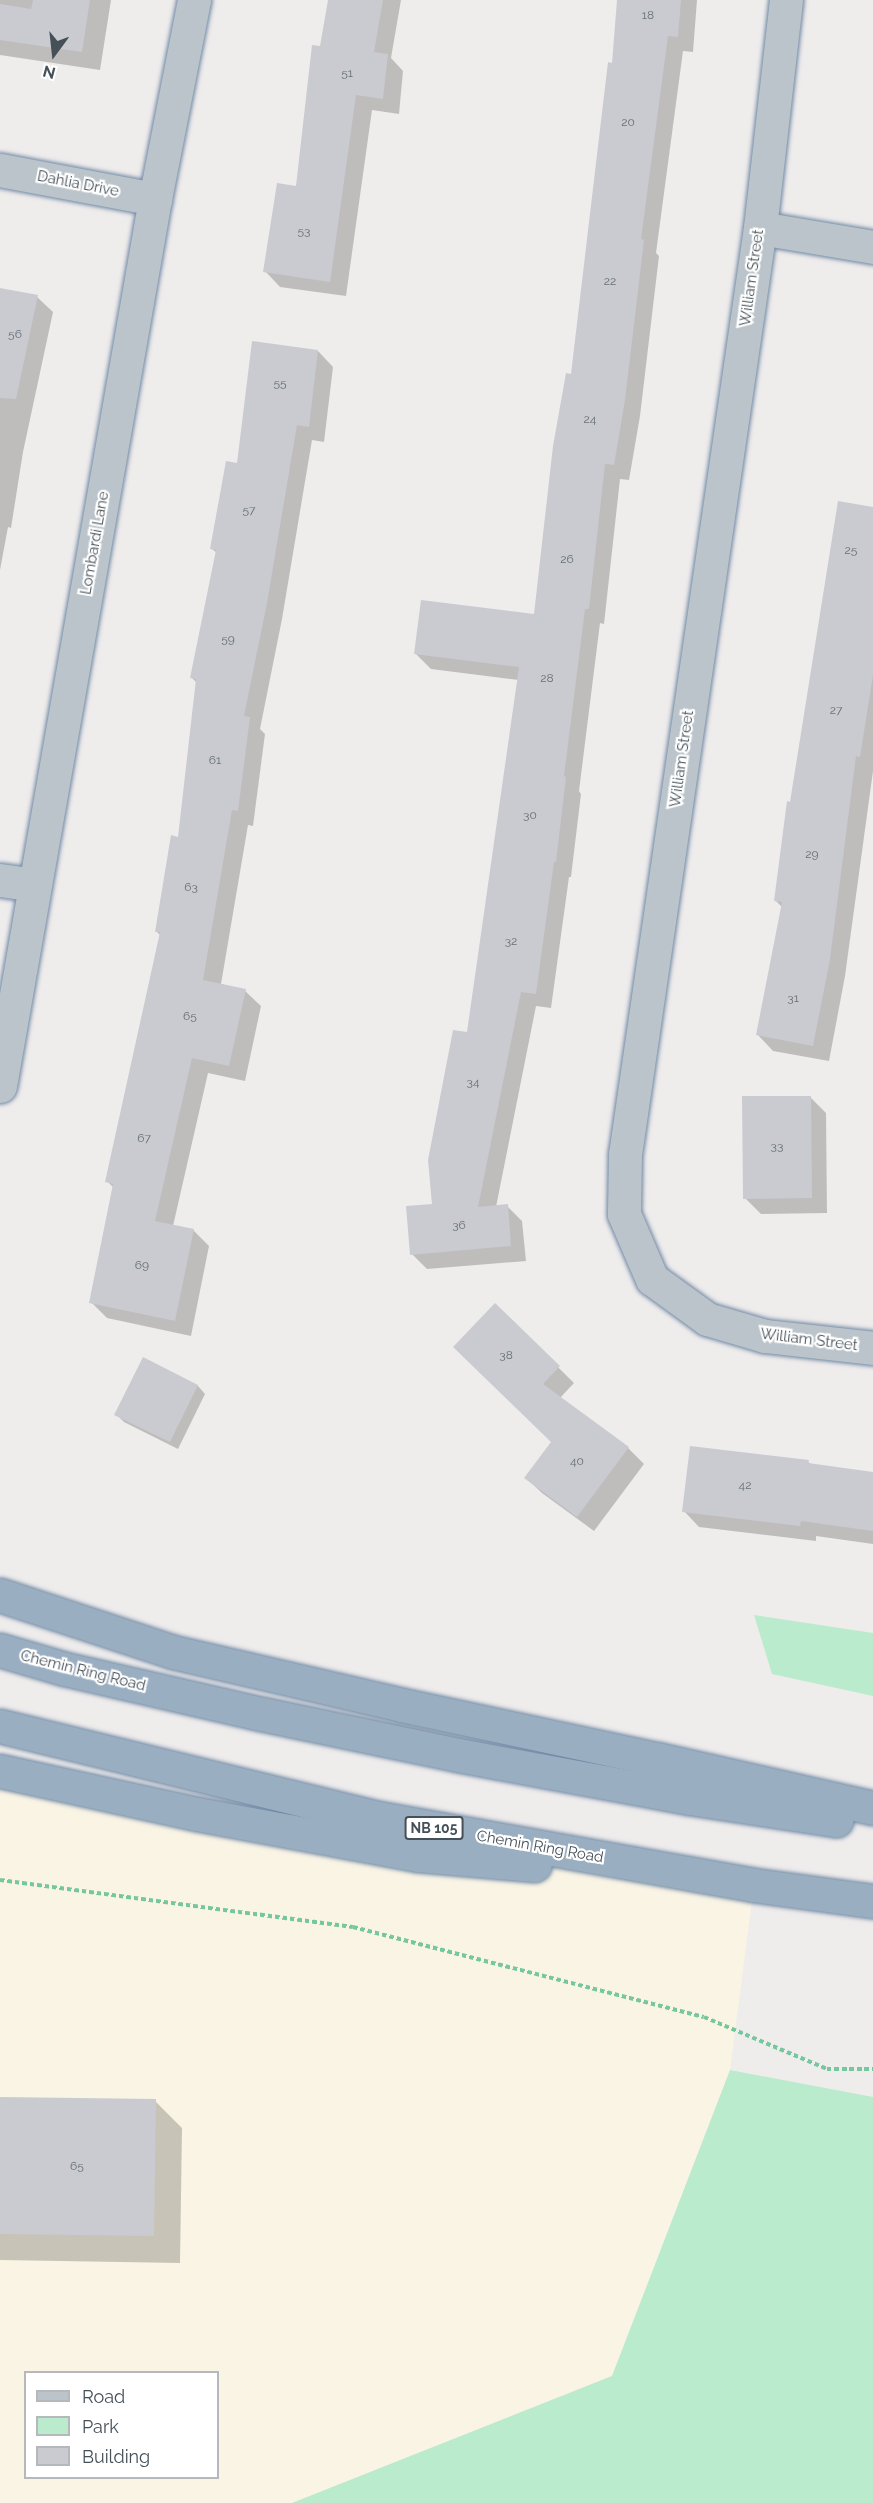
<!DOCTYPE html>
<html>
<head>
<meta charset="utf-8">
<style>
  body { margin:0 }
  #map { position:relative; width:873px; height:2503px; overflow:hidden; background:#efecec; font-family:Raleway,sans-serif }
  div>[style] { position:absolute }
  .commercial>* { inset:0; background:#faf4e5 }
  .green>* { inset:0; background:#bbebcd }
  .shadow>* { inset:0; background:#0003 }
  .building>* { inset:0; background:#c9cbd1 }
  .path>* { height:4px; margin-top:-2px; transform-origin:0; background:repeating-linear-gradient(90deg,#76c79e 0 4.5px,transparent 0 7.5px) }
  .roads { filter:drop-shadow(0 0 2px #718aa5) drop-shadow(0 0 2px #718aa5) }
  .minor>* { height:33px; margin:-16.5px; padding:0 16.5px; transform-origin:16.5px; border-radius:16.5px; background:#bbc4cb }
  .trunk>* { height:33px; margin:-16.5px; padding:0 16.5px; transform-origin:16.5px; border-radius:16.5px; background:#9aaec2 }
  span { translate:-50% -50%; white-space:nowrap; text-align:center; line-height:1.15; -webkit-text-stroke:4.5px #fff; paint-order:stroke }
  .number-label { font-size:12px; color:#666f76 }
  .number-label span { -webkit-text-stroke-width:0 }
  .shield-label span { padding:2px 4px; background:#fff; border:2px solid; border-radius:4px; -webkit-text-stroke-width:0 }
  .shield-label { font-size:14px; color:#455058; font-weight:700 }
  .street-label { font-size:15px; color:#455058 }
  .legend { position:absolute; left:24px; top:2371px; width:195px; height:108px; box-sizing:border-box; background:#fff; border:2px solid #b5b9bc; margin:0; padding:8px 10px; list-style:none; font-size:18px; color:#455058 }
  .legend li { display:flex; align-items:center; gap:12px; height:30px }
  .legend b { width:30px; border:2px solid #b5b9bc }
  .north { position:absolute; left:24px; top:24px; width:60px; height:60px; -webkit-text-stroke:4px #fff; paint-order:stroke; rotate:195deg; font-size:16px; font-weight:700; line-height:24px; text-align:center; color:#455058 }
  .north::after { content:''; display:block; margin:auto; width:21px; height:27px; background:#455058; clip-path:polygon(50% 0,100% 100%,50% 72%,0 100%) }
</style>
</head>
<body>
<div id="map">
  <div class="commercial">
    <div style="clip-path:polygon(evenodd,0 1771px,418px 1855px,754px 1885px,730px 2070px,612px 2376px,292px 2503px,0 2503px,0 1771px,26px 2372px,218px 2372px,218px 2478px,26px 2478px,26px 2372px)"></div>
  </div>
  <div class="green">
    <div style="clip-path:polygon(754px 1615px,873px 1633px,873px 1696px,772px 1674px)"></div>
    <div style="clip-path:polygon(730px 2070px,873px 2097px,873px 2503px,292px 2503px,612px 2376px)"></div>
  </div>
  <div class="shadow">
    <div style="clip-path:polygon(0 0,111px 0,100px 70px,0 55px)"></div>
    <div style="clip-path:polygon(329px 0,401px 0,391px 58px,403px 71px,399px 114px,372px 110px,346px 296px,280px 287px,265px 271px,297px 187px)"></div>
    <div style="clip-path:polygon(619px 0,697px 0,693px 52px,683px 51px,656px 253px,659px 256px,640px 416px,629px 480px,620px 479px,604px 624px,600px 623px,579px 791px,581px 794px,571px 877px,569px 877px,551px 1008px,536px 1006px,496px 1207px,507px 1206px,522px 1221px,526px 1261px,427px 1269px,412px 1254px,433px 1205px,468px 1034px,519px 680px,431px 669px,416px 654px,535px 615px,572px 376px,614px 64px)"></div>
    <div style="clip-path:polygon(0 289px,37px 297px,53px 312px,23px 452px,11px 528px,8px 527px,0 570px)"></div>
    <div style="clip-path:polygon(318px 351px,333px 367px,324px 442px,312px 440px,282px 619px,260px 729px,265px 734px,253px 826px,248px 825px,221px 984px,245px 991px,261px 1006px,245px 1081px,208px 1073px,173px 1226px,193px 1230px,209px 1246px,191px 1336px,107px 1318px,91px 1302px,114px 1188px,107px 1181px,160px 935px,156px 931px,179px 838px,197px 683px,192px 678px,217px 553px,212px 549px,238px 465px)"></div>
    <div style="clip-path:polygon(873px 508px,873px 771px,845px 976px,829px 1061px,773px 1051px,758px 1035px,783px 908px,776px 901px,791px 803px)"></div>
    <div style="clip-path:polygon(810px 1097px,826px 1113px,827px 1213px,761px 1214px,745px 1198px)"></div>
    <div style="clip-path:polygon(495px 1305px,574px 1383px,560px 1398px,628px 1448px,644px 1464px,594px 1531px,542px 1493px,526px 1478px,553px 1442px)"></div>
    <div style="clip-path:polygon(144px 1359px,198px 1386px,205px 1394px,178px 1449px,124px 1422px,116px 1414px)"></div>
    <div style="clip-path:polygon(808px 1462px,812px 1465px,873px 1474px,873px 1544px,816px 1536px,816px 1541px,699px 1527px,684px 1511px)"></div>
    <div style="clip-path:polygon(0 2098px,155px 2101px,182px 2128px,180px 2263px,0 2260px)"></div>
  </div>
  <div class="building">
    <div style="clip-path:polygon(33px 0,90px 0,82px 52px,0 40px,0 4px,31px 9px)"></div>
    <div style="clip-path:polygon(328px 0,383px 0,374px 52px,388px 54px,383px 99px,356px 95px,330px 282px,263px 272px,277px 183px,296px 186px,312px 45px,320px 46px)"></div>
    <div style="clip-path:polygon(617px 0,681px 0,678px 37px,668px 36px,641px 239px,644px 240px,625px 400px,614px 465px,605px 464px,589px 609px,585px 609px,564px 776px,566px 777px,556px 862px,554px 862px,536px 994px,521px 992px,478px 1207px,508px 1204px,511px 1246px,410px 1255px,406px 1206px,432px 1204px,428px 1160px,453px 1030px,467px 1032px,519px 667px,414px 654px,421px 600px,534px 614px,553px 446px,566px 373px,571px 374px,608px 62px,612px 63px)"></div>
    <div style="clip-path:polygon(0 288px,38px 295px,16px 399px,0 398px)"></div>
    <div style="clip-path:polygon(252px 341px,318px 350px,309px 427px,297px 425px,267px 603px,244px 716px,250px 717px,238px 811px,232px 810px,203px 980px,246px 989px,229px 1066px,192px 1058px,155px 1221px,194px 1229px,175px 1321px,89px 1303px,113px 1184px,105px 1182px,160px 932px,155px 932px,171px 835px,178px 837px,196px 679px,190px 678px,216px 550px,210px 549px,226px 461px,237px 463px)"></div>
    <div style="clip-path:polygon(838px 501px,873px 507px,873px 675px,860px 757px,856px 756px,830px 959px,813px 1046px,756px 1035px,782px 902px,774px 901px,787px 801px,790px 802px)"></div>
    <div style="clip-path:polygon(742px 1096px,811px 1096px,812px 1198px,743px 1199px)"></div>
    <div style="clip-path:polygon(495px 1303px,560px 1366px,543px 1384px,629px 1447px,577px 1517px,524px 1478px,551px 1442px,453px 1347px)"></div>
    <div style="clip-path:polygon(143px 1357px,198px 1385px,170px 1442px,114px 1415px)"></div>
    <div style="clip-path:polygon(690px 1446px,809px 1460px,808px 1463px,873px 1472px,873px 1531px,801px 1521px,800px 1526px,682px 1512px)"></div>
    <div style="clip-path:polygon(0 2097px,156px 2099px,154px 2236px,0 2234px)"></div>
  </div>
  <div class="path">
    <div style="left:0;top:1880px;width:356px;rotate:7.6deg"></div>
    <div style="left:353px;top:1927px;width:362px;rotate:14.4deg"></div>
    <div style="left:704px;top:2017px;width:134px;rotate:22.9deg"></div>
    <div style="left:827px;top:2069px;width:46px"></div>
  </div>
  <div class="roads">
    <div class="minor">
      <div style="left:786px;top:0;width:229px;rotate:96.5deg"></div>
      <div style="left:760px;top:228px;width:936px;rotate:98.29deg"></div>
      <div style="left:625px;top:1154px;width:60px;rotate:91deg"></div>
      <div style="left:624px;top:1214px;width:71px;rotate:66.7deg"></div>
      <div style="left:652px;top:1279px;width:68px;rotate:36deg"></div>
      <div style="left:707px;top:1319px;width:60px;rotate:16.3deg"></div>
      <div style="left:765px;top:1336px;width:109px;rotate:6.3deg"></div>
      <div style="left:0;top:170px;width:158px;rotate:10.6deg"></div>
      <div style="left:760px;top:228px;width:115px;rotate:9.5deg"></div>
      <div style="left:0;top:880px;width:35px;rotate:8deg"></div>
      <div style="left:0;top:1086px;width:900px;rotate:-80.09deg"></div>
      <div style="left:155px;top:199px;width:203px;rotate:-78.9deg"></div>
    </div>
    <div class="trunk">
      <div style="left:0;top:1595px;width:182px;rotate:18.2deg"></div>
      <div style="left:173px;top:1652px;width:235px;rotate:13deg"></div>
      <div style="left:402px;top:1705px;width:261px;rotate:12deg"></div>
      <div style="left:657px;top:1759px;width:221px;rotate:12.8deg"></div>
      <div style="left:0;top:1650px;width:68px;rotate:16.3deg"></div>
      <div style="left:65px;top:1669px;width:202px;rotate:12.9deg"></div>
      <div style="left:262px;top:1714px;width:200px;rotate:11.8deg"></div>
      <div style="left:458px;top:1755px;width:236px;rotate:10.5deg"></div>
      <div style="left:690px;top:1798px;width:148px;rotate:8.6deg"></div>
      <div style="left:0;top:1726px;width:389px;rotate:13.7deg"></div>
      <div style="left:378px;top:1818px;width:382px;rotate:10.1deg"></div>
      <div style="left:754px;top:1885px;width:120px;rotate:7.7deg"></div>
      <div style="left:0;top:1771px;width:202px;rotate:12.3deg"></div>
      <div style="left:197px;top:1814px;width:225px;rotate:10.5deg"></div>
      <div style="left:418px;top:1855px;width:117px;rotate:4.9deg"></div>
    </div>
  </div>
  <div class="number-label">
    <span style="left:648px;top:16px">18</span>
    <span style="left:347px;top:74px">51</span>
    <span style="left:628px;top:123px">20</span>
    <span style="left:304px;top:232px">53</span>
    <span style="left:610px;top:282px">22</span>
    <span style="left:15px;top:335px">56</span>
    <span style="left:280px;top:384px">55</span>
    <span style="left:590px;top:420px">24</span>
    <span style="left:249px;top:511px">57</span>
    <span style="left:851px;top:551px">25</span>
    <span style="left:567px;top:560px">26</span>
    <span style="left:228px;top:640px">59</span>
    <span style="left:547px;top:679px">28</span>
    <span style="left:836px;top:711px">27</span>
    <span style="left:215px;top:761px">61</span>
    <span style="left:530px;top:816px">30</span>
    <span style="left:812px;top:855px">29</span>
    <span style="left:191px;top:888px">63</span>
    <span style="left:511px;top:942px">32</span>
    <span style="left:793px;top:999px">31</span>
    <span style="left:190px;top:1017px">65</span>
    <span style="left:473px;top:1083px">34</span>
    <span style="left:144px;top:1139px">67</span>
    <span style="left:777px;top:1147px">33</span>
    <span style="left:459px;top:1226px">36</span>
    <span style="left:142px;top:1266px">69</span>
    <span style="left:506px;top:1356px">38</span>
    <span style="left:577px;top:1462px">40</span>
    <span style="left:745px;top:1486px">42</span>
    <span style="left:77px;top:2167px">65</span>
  </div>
  <div class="shield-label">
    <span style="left:434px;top:1828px">NB 105</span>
  </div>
  <div class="street-label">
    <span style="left:78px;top:184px;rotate:11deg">Dahlia Drive</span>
    <span style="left:752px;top:278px;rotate:-82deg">William Street</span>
    <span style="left:95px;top:543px;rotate:-80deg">Lombardi Lane</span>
    <span style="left:682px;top:759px;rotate:-82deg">William Street</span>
    <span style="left:809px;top:1340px;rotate:7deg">William Street</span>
    <span style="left:83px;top:1671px;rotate:14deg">Chemin Ring Road</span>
    <span style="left:540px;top:1847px;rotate:10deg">Chemin Ring Road</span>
  </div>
  <ul class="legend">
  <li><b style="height:8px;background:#bbc4cb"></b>Road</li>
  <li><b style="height:16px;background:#bbebcd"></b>Park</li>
  <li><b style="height:16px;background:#c9cbd1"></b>Building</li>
  </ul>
  <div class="north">N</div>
</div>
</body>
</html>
